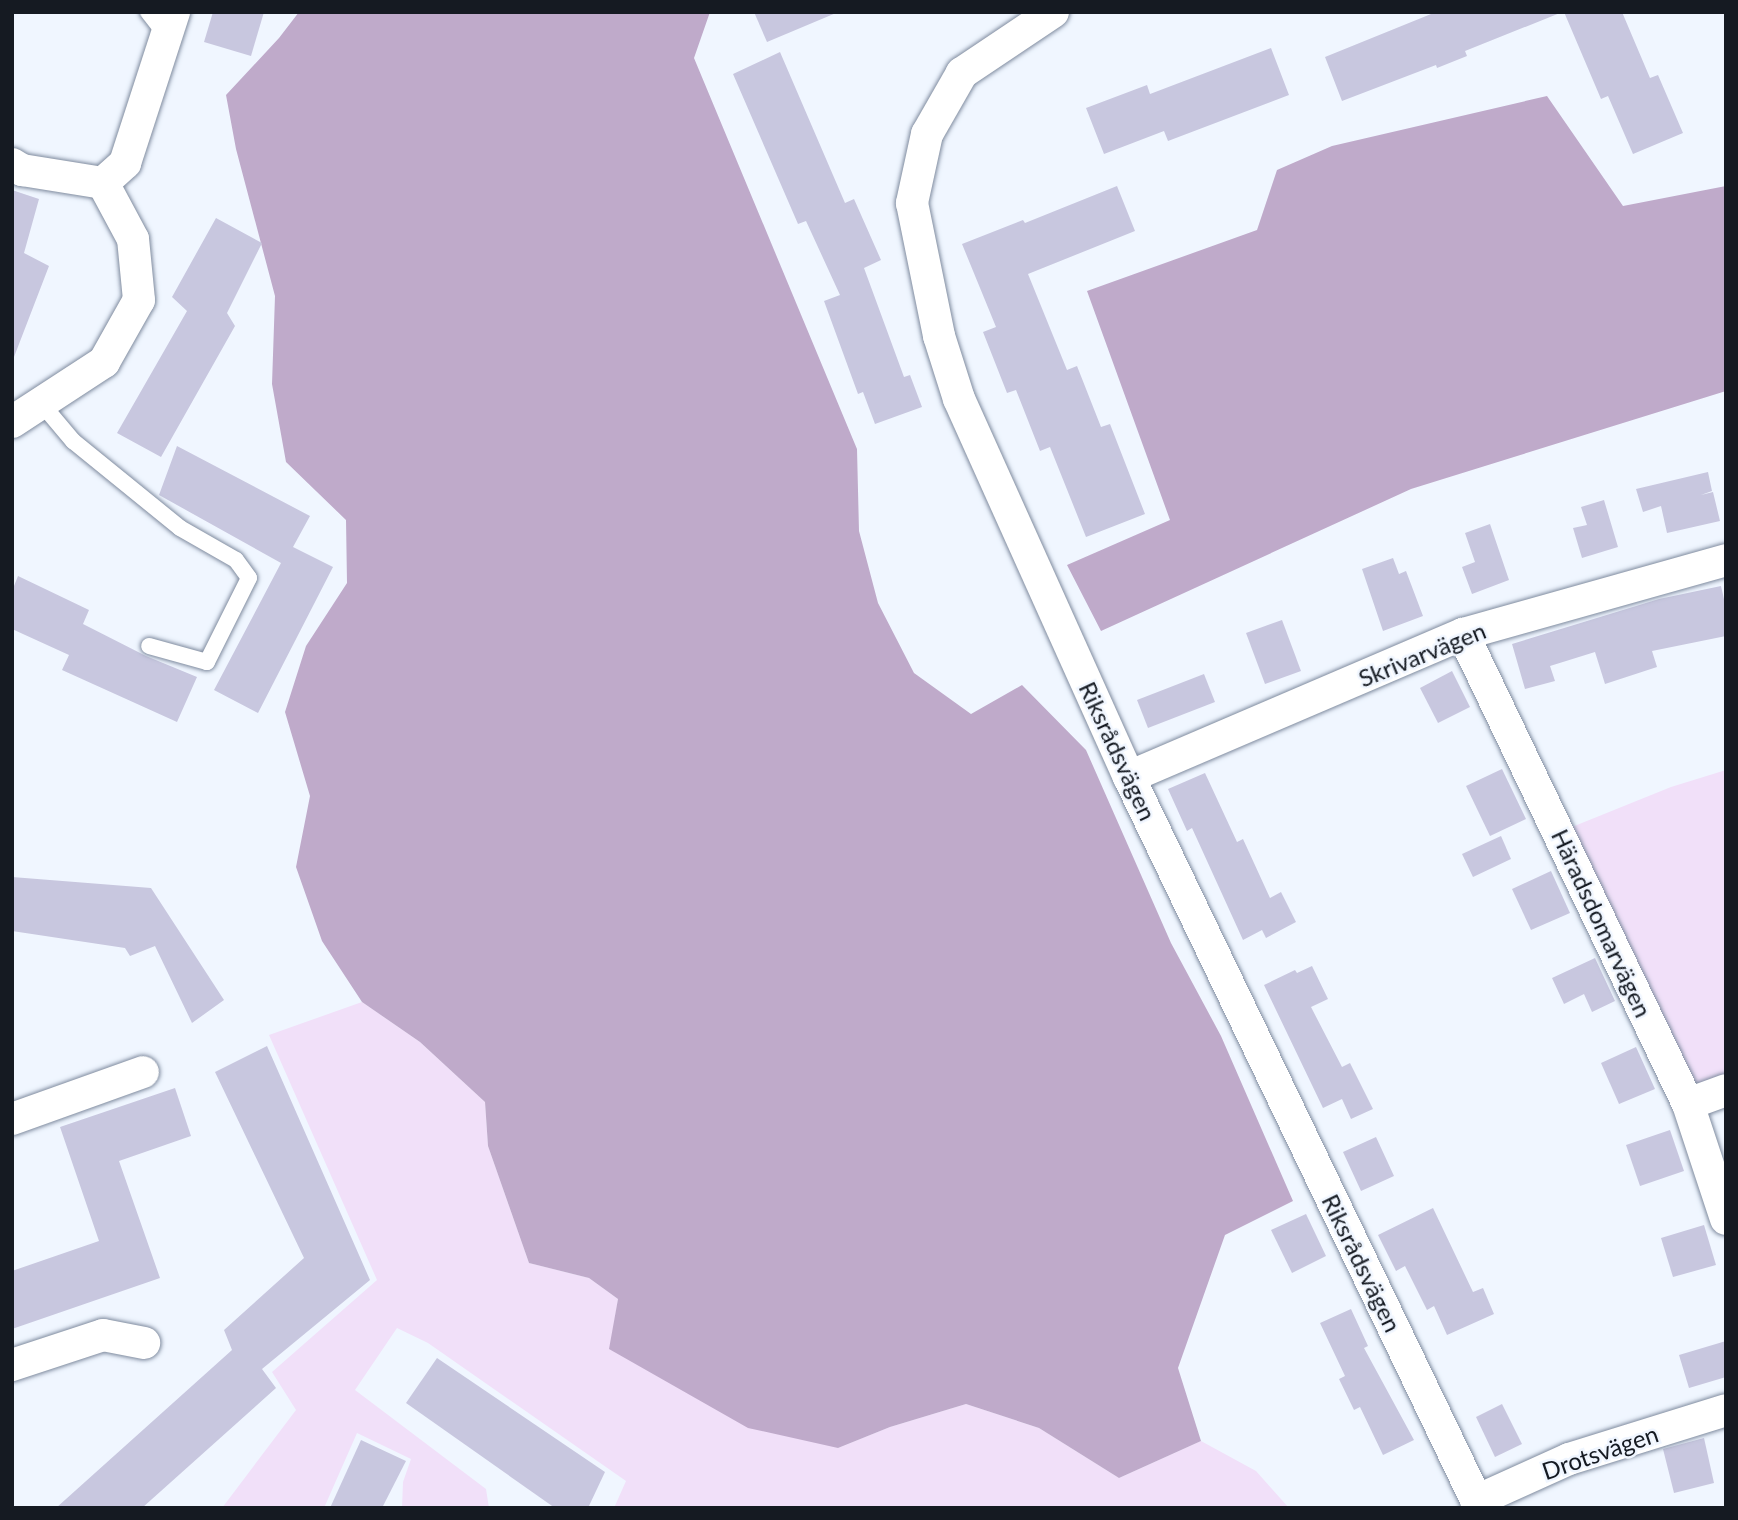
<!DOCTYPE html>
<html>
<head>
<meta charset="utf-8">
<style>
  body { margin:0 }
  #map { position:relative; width:1738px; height:1520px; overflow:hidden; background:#f0f6ff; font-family:Lato,sans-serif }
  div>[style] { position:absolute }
  .green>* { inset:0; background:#f1e0f9 }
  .forest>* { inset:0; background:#bfaaca }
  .building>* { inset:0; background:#c8c7df }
  .roads { filter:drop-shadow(0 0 2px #7f8b9f) drop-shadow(0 0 2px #7f8b9f) }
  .lane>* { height:16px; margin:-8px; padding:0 8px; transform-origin:8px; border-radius:8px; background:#fff }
  .street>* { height:32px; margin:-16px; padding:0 16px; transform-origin:16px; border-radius:16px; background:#fff }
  span { translate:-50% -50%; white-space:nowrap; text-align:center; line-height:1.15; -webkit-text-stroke:5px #f0f6ff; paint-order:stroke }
  .street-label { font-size:24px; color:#151a22 }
  .frame { position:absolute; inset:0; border:14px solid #151a22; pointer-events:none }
</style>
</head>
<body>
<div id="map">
  <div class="green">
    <div style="clip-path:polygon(1726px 770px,1726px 1078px,1701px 1085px,1691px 1080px,1567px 829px,1671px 787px)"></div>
    <div style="clip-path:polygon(362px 1002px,420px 1042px,485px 1102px,488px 1146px,529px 1263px,589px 1278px,618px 1299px,610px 1349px,838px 1448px,890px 1427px,966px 1404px,1039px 1428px,1119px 1478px,1201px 1441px,1256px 1471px,1289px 1508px,614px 1508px,626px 1481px,428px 1343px,397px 1328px,355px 1390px,486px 1489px,489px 1508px,402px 1508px,403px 1482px,411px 1459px,357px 1433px,324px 1508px,222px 1508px,296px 1410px,272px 1372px,377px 1280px,269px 1035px)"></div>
  </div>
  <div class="forest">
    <div style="clip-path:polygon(299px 12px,710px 12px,694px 58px,857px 449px,859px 531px,878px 603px,914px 673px,971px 714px,1022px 685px,1086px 750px,1171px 943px,1221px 1036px,1293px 1201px,1225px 1235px,1178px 1368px,1201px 1441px,1119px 1478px,1039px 1428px,966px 1404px,890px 1427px,838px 1448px,748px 1428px,609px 1349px,618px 1299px,589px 1278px,529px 1263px,488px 1146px,485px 1102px,420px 1042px,362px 1002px,322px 941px,296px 867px,310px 796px,285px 712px,306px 646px,347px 583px,346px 520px,286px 462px,272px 384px,275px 296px,236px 149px,226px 95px,279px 38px)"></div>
    <div style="clip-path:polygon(1547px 96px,1623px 206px,1726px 186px,1726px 391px,1411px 489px,1101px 631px,1067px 565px,1170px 520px,1087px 291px,1257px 230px,1277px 170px,1332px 146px)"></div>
  </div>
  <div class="building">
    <div style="clip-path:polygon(213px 12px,264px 12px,251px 56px,204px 42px)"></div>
    <div style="clip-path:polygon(754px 12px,836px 12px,836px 13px,767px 42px)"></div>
    <div style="clip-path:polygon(1436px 12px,1560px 13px,1465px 51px,1467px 56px,1437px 68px,1436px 65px,1342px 101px,1325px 57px)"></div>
    <div style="clip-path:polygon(1564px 12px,1622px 12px,1650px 78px,1658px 75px,1683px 133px,1633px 154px,1608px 96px,1601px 99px)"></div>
    <div style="clip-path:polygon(1271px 48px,1289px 95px,1168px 141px,1164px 131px,1104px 154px,1086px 108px,1147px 85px,1150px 94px)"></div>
    <div style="clip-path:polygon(780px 52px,845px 203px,854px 199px,881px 260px,864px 268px,904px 377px,910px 375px,922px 407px,875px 424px,863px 392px,858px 394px,824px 301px,840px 295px,806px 221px,798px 224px,733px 74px)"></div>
    <div style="clip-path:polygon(1117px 186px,1135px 231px,1028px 274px,1067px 370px,1077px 366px,1101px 427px,1110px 424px,1145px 514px,1086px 537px,1050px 447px,1040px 451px,1016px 390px,1007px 393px,983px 332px,996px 327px,962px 244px,1023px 220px,1025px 223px)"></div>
    <div style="clip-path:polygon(12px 190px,39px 199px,24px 253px,49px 266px,14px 357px)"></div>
    <div style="clip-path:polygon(216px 218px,262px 243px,227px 313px,235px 326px,161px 457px,117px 433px,187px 311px,172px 297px)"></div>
    <div style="clip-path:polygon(177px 446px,310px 516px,293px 547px,333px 567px,258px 713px,214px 690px,281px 563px,159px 495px)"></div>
    <div style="clip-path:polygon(1708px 472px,1712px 491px,1701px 495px,1713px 492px,1720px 521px,1667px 533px,1661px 506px,1643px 512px,1636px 489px)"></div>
    <div style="clip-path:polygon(1604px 500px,1618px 547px,1582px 558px,1573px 528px,1587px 525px,1581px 507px)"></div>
    <div style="clip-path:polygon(1490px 524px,1509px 580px,1472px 594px,1462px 567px,1475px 562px,1465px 533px)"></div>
    <div style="clip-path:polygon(1393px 558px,1399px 574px,1406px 571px,1423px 616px,1383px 631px,1362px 569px)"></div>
    <div style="clip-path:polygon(18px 576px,89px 610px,83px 624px,146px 656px,197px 677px,177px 722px,62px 670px,69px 655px,12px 629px,12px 591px)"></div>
    <div style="clip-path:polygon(1721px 586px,1726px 608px,1726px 636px,1652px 651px,1657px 667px,1605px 684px,1595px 652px,1550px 666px,1555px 681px,1525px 689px,1512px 644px,1659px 599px)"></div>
    <div style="clip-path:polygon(1282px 620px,1301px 671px,1265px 684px,1246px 633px)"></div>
    <div style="clip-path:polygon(1452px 671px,1470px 707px,1438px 723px,1420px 688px)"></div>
    <div style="clip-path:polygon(1204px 674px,1215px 702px,1148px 728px,1137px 700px)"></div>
    <div style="clip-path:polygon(1502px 769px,1526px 819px,1490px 836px,1466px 786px)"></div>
    <div style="clip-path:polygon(1205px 773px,1237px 842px,1243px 839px,1270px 898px,1281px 892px,1296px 922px,1266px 938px,1262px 930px,1243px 940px,1192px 828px,1187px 831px,1168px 789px)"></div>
    <div style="clip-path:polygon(1501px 836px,1511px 859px,1473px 877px,1462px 854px)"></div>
    <div style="clip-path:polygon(1551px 871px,1570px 913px,1531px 930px,1512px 889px)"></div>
    <div style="clip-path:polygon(12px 877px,151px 888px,224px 1000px,192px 1023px,155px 946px,130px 956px,125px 948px,12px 931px)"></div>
    <div style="clip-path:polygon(1595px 958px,1615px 1001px,1592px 1012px,1584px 994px,1564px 1004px,1552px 978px)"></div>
    <div style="clip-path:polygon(1312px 966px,1328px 999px,1311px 1007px,1342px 1067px,1350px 1063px,1373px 1109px,1351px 1119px,1342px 1099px,1323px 1108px,1264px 985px,1295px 970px,1297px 973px)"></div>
    <div style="clip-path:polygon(267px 1046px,370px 1280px,262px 1369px,276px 1388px,142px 1508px,56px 1508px,232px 1350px,224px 1330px,304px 1258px,215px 1072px)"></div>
    <div style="clip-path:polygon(1636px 1047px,1655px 1089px,1619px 1104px,1601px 1063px)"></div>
    <div style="clip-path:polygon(175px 1088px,191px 1136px,119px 1161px,160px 1278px,12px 1329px,12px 1271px,99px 1241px,60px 1127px)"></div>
    <div style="clip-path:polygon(1670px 1130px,1684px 1171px,1640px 1186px,1626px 1145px)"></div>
    <div style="clip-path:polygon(1376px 1137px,1394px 1176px,1361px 1191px,1343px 1152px)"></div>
    <div style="clip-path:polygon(1433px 1208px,1473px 1292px,1483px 1288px,1494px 1314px,1447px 1335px,1434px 1306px,1427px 1310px,1405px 1266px,1396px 1271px,1378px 1235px)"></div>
    <div style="clip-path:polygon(1306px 1214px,1326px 1256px,1292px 1273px,1271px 1230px)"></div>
    <div style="clip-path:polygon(1704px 1225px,1716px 1265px,1673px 1277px,1661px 1238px)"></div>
    <div style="clip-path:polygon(1351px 1309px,1368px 1346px,1364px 1348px,1414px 1440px,1383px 1455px,1360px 1407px,1354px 1410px,1339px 1379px,1345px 1376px,1320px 1323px)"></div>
    <div style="clip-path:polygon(1726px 1341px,1726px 1377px,1689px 1388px,1679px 1355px)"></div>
    <div style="clip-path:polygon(437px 1358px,605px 1472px,588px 1508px,555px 1508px,406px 1403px)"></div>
    <div style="clip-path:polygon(1502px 1404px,1522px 1444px,1495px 1457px,1476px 1417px)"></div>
    <div style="clip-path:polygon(1704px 1438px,1714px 1483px,1674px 1493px,1663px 1449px)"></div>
    <div style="clip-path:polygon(361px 1440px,406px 1461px,382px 1508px,330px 1508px)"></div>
  </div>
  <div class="roads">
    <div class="lane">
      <div style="left:148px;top:12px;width:29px;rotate:52deg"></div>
      <div style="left:41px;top:403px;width:50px;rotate:49.9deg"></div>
      <div style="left:73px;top:441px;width:138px;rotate:39.1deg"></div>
      <div style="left:180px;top:528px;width:64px;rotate:29.7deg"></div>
      <div style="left:236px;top:560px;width:22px;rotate:54deg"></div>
      <div style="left:249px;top:578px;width:94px;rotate:116.6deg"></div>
      <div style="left:207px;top:662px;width:60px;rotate:-164.6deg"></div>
    </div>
    <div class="street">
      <div style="left:1053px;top:12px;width:110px;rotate:146.2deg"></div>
      <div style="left:962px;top:73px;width:70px;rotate:119.8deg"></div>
      <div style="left:927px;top:134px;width:71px;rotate:102.3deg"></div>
      <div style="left:912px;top:203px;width:136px;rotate:78.5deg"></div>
      <div style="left:939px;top:336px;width:66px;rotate:72.4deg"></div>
      <div style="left:959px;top:399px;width:414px;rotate:65.8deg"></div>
      <div style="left:1129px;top:777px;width:811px;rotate:64.35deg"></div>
      <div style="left:12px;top:164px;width:12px;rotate:31deg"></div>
      <div style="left:22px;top:170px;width:82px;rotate:9.1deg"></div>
      <div style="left:12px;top:422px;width:110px;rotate:-33.1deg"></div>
      <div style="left:104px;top:362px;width:71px;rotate:-60.6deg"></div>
      <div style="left:139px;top:300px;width:61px;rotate:-95.6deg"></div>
      <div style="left:133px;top:239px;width:64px;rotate:-118.2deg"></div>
      <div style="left:103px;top:183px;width:30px;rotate:-42deg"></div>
      <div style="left:125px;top:163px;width:159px;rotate:-72deg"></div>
      <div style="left:1463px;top:634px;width:521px;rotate:64.42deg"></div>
      <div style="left:1688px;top:1104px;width:121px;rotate:71.7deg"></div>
      <div style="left:1129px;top:777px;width:363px;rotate:-23.2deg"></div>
      <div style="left:1463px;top:634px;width:273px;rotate:-15.7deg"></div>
      <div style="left:1688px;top:1104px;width:40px;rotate:-20.2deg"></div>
      <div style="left:12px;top:1119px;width:139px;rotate:-19.7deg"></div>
      <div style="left:12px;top:1365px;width:96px;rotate:-18.2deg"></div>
      <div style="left:103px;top:1335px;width:42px;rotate:11deg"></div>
      <div style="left:1476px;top:1501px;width:102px;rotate:-24.3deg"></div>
      <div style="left:1569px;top:1459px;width:164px;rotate:-17.3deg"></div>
    </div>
  </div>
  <div class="street-label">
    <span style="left:1422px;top:654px;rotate:-22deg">Skrivarvägen</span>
    <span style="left:1118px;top:751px;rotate:65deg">Riksrådsvägen</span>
    <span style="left:1602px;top:923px;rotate:65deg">Häradsdomarvägen</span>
    <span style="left:1362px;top:1263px;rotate:64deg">Riksrådsvägen</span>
    <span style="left:1600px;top:1452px;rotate:-19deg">Drotsvägen</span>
  </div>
  <div class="frame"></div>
</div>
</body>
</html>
